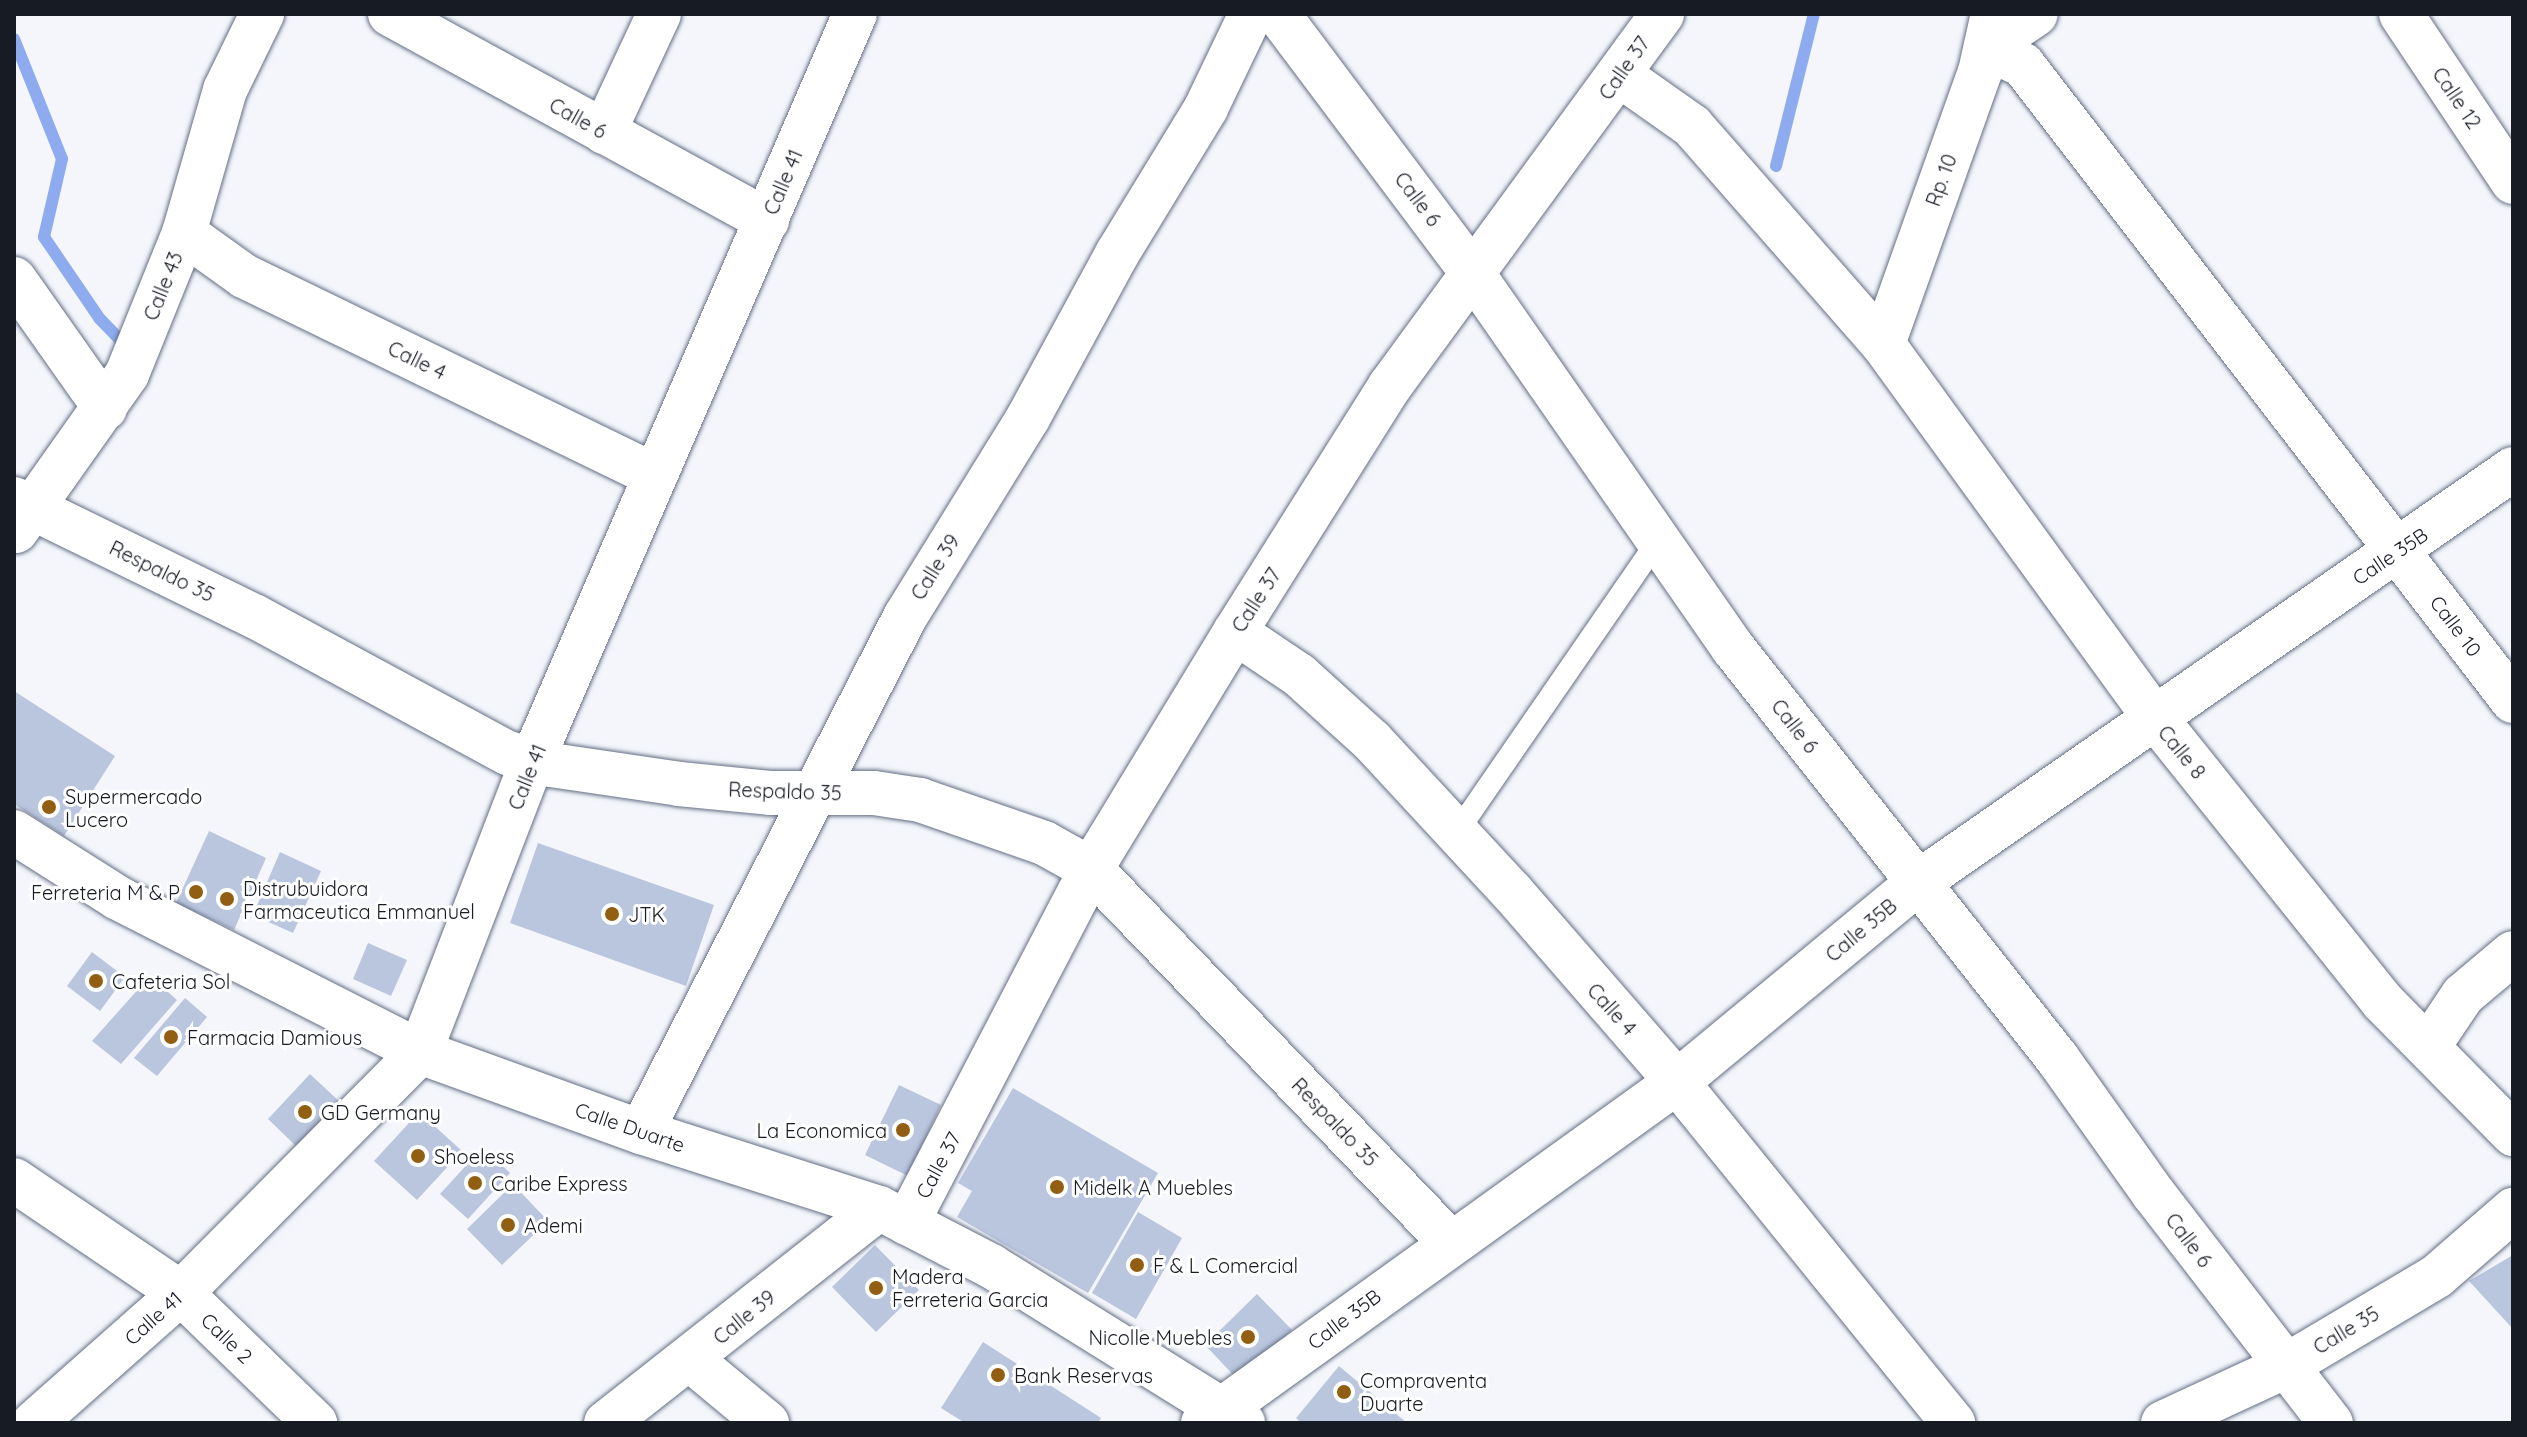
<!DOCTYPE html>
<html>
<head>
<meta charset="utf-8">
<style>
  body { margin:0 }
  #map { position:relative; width:2527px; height:1437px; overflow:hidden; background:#f4f6fc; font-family:Quicksand,sans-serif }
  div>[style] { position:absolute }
  .stream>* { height:12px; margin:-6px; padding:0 6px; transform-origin:6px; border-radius:6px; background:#8dabee }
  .building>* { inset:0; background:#bac6de }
  .roads { filter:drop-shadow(0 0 2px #646e84) drop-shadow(0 0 2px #646e84) }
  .service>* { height:22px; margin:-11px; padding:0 11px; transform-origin:11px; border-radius:11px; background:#fff }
  .minor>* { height:44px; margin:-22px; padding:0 22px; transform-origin:22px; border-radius:22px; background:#fff }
  .tertiary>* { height:44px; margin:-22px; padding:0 22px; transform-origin:22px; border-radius:22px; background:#fff }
  .dots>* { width:22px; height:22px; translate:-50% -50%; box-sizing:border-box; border:4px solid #fff; border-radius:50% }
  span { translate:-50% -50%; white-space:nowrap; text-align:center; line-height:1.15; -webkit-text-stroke:6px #fff; paint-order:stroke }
  .street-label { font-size:20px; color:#171b24 }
  .poi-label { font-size:20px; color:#171b24 }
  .left { translate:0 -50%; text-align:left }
  .right { translate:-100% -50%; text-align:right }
  .frame { position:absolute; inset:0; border:16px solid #171b24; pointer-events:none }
</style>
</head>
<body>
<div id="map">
  <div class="stream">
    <div style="left:14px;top:39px;width:129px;rotate:68.2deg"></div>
    <div style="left:62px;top:159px;width:80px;rotate:103deg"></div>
    <div style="left:44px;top:237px;width:99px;rotate:55.7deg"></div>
    <div style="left:100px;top:319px;width:40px;rotate:46deg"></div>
    <div style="left:1776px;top:166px;width:157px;rotate:-76deg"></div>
  </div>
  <div class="building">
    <div style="clip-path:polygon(14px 691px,115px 756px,64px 836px,14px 804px)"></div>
    <div style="clip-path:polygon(209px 831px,266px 858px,234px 930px,176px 903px)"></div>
    <div style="clip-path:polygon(538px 843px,714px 905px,686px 986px,510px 923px)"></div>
    <div style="clip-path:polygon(280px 852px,321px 871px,293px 933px,253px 915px)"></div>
    <div style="clip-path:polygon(368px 943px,407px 960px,391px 996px,353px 979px)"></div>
    <div style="clip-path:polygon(92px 952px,125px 977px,100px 1011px,67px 986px)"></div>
    <div style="clip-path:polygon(150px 976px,177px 1000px,121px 1064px,92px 1041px)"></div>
    <div style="clip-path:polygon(185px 998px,207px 1017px,157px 1076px,134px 1058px)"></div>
    <div style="clip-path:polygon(310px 1074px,342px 1104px,299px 1149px,268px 1119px)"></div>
    <div style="clip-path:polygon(899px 1085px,941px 1105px,908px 1176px,865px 1155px)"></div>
    <div style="clip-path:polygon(1013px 1088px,1158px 1173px,1088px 1293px,957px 1217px,972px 1191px,958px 1183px)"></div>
    <div style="clip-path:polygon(419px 1112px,462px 1151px,417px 1200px,374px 1161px)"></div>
    <div style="clip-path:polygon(483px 1147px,510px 1173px,468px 1219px,440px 1194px)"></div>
    <div style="clip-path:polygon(513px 1184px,548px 1221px,502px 1265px,467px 1229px)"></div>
    <div style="clip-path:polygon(1138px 1212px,1182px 1238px,1136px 1319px,1092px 1293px)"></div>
    <div style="clip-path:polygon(875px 1245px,919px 1290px,876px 1332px,832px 1287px)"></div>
    <div style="clip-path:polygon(2513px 1255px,2513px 1329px,2469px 1281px)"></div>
    <div style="clip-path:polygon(1257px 1294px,1292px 1330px,1239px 1381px,1205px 1345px)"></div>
    <div style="clip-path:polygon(983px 1342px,1101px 1418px,1098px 1423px,965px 1423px,941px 1408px)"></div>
    <div style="clip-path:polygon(1339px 1366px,1407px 1423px,1301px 1423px,1296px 1418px)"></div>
  </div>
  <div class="roads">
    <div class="service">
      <div style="left:1457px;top:832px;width:351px;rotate:-55.4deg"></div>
    </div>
    <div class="minor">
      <div style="left:390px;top:14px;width:430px;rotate:28.7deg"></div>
      <div style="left:1278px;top:14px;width:321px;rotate:53.1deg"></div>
      <div style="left:1471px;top:271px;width:459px;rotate:55.2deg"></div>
      <div style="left:1733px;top:648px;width:523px;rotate:51.68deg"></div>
      <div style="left:2057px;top:1058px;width:166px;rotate:54.6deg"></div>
      <div style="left:2153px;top:1193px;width:291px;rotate:52.3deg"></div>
      <div style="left:2401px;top:14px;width:202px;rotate:56.3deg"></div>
      <div style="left:1986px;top:48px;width:41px;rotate:24.7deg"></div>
      <div style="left:2023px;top:65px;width:803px;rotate:52.39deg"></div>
      <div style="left:1986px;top:48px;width:60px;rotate:-34.2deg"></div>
      <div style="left:1621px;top:76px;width:87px;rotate:35.2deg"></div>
      <div style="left:1692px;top:126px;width:290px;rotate:48.8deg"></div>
      <div style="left:1883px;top:344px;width:459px;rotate:54deg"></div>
      <div style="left:2153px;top:715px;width:366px;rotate:51.3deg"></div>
      <div style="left:2382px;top:1001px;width:187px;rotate:45.4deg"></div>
      <div style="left:604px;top:132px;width:130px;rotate:-65deg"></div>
      <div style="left:184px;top:233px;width:74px;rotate:35.6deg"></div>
      <div style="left:244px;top:276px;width:457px;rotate:25.9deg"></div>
      <div style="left:14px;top:279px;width:158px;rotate:54.8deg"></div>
      <div style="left:1883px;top:344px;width:289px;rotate:-70.4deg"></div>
      <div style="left:1980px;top:72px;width:59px;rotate:-77.4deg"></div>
      <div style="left:14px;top:499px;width:269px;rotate:26deg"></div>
      <div style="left:256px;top:617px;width:286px;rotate:28.4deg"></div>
      <div style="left:508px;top:753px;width:45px;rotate:15.6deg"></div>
      <div style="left:551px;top:765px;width:129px;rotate:8.4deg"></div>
      <div style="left:679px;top:784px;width:91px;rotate:5.6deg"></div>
      <div style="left:770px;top:793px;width:104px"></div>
      <div style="left:874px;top:793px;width:47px;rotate:8.7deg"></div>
      <div style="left:920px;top:800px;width:131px;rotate:19.1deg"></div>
      <div style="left:1044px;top:843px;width:54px;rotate:29deg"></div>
      <div style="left:1091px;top:869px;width:516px;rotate:46.1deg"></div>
      <div style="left:16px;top:531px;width:192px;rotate:-54.7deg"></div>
      <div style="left:127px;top:374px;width:152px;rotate:-68deg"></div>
      <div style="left:184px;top:233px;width:149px;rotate:-74deg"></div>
      <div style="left:225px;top:90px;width:85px;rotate:-64deg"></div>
      <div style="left:1235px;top:632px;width:77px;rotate:33.9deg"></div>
      <div style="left:1299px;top:675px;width:98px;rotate:42.1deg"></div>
      <div style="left:1372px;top:741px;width:206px;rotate:47.2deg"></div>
      <div style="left:1512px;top:892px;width:252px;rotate:49deg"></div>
      <div style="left:1677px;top:1082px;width:439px;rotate:51deg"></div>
      <div style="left:2428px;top:1047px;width:63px;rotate:-56.1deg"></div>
      <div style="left:2463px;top:995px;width:65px;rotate:-40deg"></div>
      <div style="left:641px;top:1132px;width:579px;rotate:-62.86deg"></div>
      <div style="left:905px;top:617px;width:234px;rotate:-58.3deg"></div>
      <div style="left:1028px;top:418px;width:187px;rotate:-61.5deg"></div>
      <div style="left:1117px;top:254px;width:171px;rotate:-58.6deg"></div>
      <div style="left:1206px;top:108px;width:104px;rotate:-64.4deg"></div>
      <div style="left:14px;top:1180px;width:202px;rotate:34.1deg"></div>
      <div style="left:181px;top:1293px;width:187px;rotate:44.1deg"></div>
      <div style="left:907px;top:1223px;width:399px;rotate:-62.5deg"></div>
      <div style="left:1091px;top:869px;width:277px;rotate:-58.7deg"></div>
      <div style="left:1235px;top:632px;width:291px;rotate:-57.8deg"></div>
      <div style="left:1390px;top:386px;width:461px;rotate:-53.8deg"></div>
      <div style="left:691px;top:1360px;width:99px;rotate:39.7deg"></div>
      <div style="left:34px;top:1423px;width:196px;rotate:-41.5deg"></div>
      <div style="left:181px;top:1293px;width:339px;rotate:-45.2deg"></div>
      <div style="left:420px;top:1052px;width:312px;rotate:-68.9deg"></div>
      <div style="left:532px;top:761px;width:814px;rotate:-66.62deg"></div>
      <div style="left:606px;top:1423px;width:347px;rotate:-38.2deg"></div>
      <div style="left:1203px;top:1423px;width:584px;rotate:-35.73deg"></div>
      <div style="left:1677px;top:1082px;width:315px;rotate:-39.6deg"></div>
      <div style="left:1920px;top:881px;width:722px;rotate:-34.79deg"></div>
      <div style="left:2163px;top:1423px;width:133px;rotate:-24.8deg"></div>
      <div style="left:2284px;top:1367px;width:178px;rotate:-30.7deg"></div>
      <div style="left:2437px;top:1276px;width:101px;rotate:-41deg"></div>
    </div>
    <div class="tertiary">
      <div style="left:14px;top:832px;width:123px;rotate:32.4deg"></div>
      <div style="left:118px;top:898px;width:339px;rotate:27deg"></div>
      <div style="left:420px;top:1052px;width:235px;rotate:19.9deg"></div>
      <div style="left:641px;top:1132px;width:250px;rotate:17.7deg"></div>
      <div style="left:879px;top:1208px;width:126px;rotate:27.4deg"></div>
      <div style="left:991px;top:1266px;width:297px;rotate:31.9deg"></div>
    </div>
  </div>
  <div class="dots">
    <div style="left:49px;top:807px;background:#925e11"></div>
    <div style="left:196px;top:892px;background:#925e11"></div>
    <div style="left:227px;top:899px;background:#925e11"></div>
    <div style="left:612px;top:914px;background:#925e11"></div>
    <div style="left:96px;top:981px;background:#925e11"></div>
    <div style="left:171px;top:1037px;background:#925e11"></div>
    <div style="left:305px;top:1112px;background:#925e11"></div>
    <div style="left:903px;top:1130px;background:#925e11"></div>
    <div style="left:418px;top:1156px;background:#925e11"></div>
    <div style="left:475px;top:1183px;background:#925e11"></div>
    <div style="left:1057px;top:1187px;background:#925e11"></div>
    <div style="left:508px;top:1225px;background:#925e11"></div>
    <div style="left:1137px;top:1265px;background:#925e11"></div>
    <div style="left:876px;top:1288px;background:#925e11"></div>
    <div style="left:1248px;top:1337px;background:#925e11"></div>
    <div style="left:998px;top:1375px;background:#925e11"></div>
    <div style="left:1344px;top:1392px;background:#925e11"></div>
  </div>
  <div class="street-label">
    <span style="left:1624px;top:68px;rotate:-55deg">Calle 37</span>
    <span style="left:2457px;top:98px;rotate:56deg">Calle 12</span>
    <span style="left:578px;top:118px;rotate:29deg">Calle 6</span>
    <span style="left:1941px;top:180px;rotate:-70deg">Rp. 10</span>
    <span style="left:783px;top:182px;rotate:-67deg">Calle 41</span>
    <span style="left:1418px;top:199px;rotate:53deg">Calle 6</span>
    <span style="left:163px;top:286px;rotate:-68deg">Calle 43</span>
    <span style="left:417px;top:360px;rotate:26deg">Calle 4</span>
    <span style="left:2390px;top:556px;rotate:-34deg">Calle 35B</span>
    <span style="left:935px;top:567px;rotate:-58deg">Calle 39</span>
    <span style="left:162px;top:571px;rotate:26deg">Respaldo 35</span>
    <span style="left:1256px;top:600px;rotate:-57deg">Calle 37</span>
    <span style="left:2456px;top:626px;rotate:53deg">Calle 10</span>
    <span style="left:1795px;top:726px;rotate:52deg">Calle 6</span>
    <span style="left:2182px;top:752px;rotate:51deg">Calle 8</span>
    <span style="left:527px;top:777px;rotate:-68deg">Calle 41</span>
    <span style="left:785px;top:791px;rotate:2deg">Respaldo 35</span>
    <span style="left:1861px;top:930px;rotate:-40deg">Calle 35B</span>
    <span style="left:1612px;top:1009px;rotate:48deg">Calle 4</span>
    <span style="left:1335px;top:1122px;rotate:46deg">Respaldo 35</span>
    <span style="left:630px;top:1127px;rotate:19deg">Calle Duarte</span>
    <span style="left:938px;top:1165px;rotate:-62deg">Calle 37</span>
    <span style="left:2189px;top:1240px;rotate:53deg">Calle 6</span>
    <span style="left:744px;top:1317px;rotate:-39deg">Calle 39</span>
    <span style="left:153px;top:1318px;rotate:-42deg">Calle 41</span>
    <span style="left:1344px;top:1319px;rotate:-37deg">Calle 35B</span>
    <span style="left:2346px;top:1330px;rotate:-31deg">Calle 35</span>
    <span style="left:227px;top:1338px;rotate:44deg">Calle 2</span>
  </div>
  <div class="poi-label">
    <span class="left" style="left:65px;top:808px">Supermercado<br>Lucero</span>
    <span class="left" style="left:243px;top:900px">Distrubuidora<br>Farmaceutica Emmanuel</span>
    <span class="right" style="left:180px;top:892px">Ferreteria M &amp; P</span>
    <span class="left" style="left:628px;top:914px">JTK</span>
    <span class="left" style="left:112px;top:981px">Cafeteria Sol</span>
    <span class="left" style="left:187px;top:1037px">Farmacia Damious</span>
    <span class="left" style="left:321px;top:1112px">GD Germany</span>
    <span class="right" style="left:887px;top:1130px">La Economica</span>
    <span class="left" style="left:434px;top:1156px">Shoeless</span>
    <span class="left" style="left:491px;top:1183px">Caribe Express</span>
    <span class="left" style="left:1073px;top:1187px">Midelk A Muebles</span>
    <span class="left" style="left:524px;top:1225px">Ademi</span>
    <span class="left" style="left:1153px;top:1265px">F &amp; L Comercial</span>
    <span class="left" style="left:892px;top:1288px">Madera<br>Ferreteria Garcia</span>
    <span class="right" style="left:1232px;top:1337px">Nicolle Muebles</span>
    <span class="left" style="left:1014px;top:1375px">Bank Reservas</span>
    <span class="left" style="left:1360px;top:1392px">Compraventa<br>Duarte</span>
  </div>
  <div class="frame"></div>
</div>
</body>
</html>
